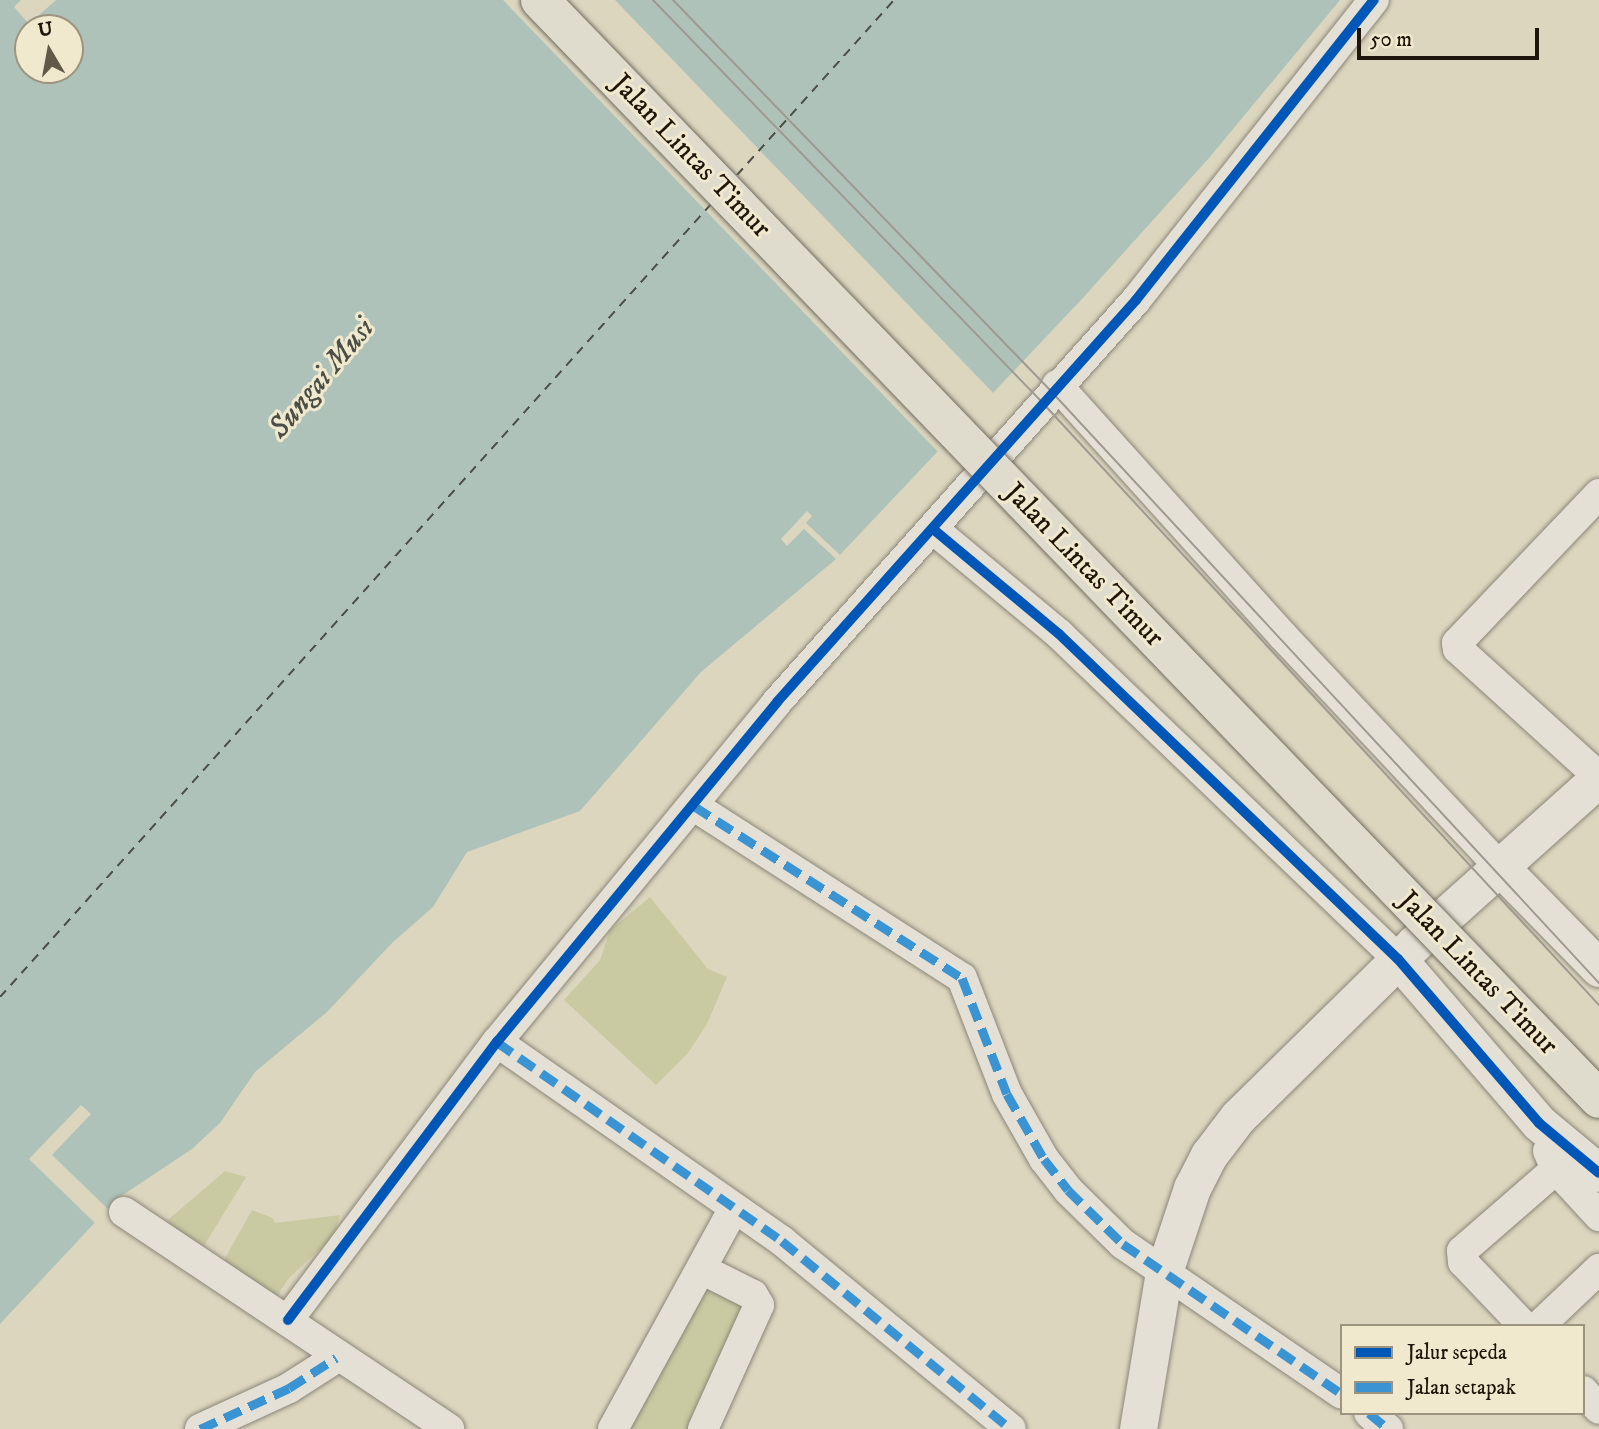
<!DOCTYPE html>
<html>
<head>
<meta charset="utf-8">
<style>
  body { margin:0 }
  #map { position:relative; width:1599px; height:1429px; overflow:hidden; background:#dcd6bf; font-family:"IM FELL DW Pica",serif }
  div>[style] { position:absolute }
  .green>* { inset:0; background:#c9caa2 }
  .water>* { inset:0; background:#afc2b9 }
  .pier>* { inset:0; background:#dcd6bf }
  .ferry>* { height:2px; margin-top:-1px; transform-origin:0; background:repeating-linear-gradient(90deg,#4b4e47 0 9px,transparent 0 16px) }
  .roads { filter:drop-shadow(0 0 2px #8b8678) drop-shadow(0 0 2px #8b8678) }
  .minor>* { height:30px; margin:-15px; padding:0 15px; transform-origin:15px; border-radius:15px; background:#e4e0d5 }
  .tertiary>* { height:37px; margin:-18.5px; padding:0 18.5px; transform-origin:18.5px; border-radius:18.5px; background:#e4e0d5 }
  .tram>* { height:2px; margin:-1px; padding:0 1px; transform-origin:1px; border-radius:1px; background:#9e9a91 }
  .bridges { filter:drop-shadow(0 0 2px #716c5f) drop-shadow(0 0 2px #716c5f) }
  .trunk-bridge>* { height:38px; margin:-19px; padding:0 19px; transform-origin:19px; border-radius:19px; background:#dfdbcd }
  .quiet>* { height:9px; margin-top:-4.5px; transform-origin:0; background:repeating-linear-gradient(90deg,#3a93d2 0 18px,transparent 0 27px) }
  .cycleway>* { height:10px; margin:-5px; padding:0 5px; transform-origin:5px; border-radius:5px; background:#0057b8 }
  span { translate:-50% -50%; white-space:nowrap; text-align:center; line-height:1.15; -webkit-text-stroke:6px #f1e9cd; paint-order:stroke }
  .street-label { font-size:28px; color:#20150a }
  .water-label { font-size:30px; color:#4b4e47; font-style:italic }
  .legend { position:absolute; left:1340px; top:1324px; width:245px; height:91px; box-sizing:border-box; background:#f1e9cd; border:2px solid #9d947f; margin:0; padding:9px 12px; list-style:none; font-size:21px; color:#20150a }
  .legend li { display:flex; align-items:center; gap:14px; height:35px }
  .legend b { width:35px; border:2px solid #9d947f }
  .north { position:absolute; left:14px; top:14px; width:70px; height:70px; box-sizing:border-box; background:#f1e9cd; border:2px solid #9d947f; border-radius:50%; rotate:350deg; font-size:19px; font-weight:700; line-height:28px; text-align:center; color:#20150a }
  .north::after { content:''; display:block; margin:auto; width:24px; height:32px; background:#625949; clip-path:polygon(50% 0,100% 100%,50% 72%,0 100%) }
  .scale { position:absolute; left:1357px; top:28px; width:182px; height:32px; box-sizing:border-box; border:4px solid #20150a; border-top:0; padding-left:9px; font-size:21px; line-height:24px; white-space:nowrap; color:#20150a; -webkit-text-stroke:5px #f1e9cd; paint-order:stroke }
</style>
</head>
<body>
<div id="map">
  <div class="green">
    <div style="clip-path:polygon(650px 897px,708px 969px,727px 977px,707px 1024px,688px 1053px,656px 1085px,564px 1000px,600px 960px,610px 930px)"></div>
    <div style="clip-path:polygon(225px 1171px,246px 1177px,204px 1246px,162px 1225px)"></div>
    <div style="clip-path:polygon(252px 1210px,273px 1218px,275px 1223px,340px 1215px,334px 1236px,289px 1278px,275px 1299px,224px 1260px)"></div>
    <div style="clip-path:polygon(706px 1285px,750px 1309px,690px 1429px,628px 1429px)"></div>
  </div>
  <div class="water">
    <div style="clip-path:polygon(evenodd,0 0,1340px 0,1209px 158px,1081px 300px,836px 559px,701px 672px,580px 811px,467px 852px,433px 907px,392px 943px,327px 1012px,255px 1072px,220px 1123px,192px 1149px,117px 1199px,0 1324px,0 0,28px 28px,70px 28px,70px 70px,28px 70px,28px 28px)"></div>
  </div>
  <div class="pier">
    <div style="clip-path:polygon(21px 0,56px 0,29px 24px,14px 7px)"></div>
    <div style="clip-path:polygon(503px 0,615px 0,996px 396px,940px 454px)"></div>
    <div style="clip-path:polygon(807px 511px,812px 516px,806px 523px,840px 555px,836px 559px,804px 529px,787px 546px,781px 539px)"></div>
    <div style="clip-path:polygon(81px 1105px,91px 1114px,52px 1155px,110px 1211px,97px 1225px,29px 1159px)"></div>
  </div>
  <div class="ferry">
    <div style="left:737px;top:175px;width:235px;rotate:-48.1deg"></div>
    <div style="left:0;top:997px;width:1066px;rotate:-48.12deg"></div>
  </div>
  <div class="roads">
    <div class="minor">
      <div style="left:1057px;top:385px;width:338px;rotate:48deg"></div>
      <div style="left:1283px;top:636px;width:316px;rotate:46.8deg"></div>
      <div style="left:1599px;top:494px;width:206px;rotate:133.6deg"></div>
      <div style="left:1457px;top:643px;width:6px;rotate:81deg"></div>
      <div style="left:1458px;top:649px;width:190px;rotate:42.2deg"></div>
      <div style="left:933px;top:529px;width:164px;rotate:39.8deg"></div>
      <div style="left:1059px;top:634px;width:470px;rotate:43.8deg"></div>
      <div style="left:694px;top:806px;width:318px;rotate:32.7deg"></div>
      <div style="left:962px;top:978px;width:124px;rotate:68.8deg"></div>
      <div style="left:1007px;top:1094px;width:75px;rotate:60.4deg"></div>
      <div style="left:1044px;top:1159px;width:39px;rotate:52deg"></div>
      <div style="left:1068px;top:1190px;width:77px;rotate:44.5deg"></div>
      <div style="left:1123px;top:1244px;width:265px;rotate:34.4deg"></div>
      <div style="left:497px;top:1042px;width:348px;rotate:34.9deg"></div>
      <div style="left:782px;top:1241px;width:296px;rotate:39.4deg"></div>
      <div style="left:1548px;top:1151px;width:20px;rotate:66deg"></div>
      <div style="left:1556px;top:1169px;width:64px;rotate:47.5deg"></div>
      <div style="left:124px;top:1212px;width:391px;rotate:33.7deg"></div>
      <div style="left:288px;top:1320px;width:348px;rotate:-53.1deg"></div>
      <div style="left:497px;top:1042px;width:440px;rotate:-50.5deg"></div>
      <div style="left:777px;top:702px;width:539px;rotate:-48.23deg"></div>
      <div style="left:1136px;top:300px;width:383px;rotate:-51.6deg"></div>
      <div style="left:1524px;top:1326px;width:88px;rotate:-133.6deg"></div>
      <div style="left:1463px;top:1262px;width:11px;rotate:-95deg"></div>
      <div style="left:1462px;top:1251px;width:152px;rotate:-41deg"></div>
      <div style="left:1539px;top:1326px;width:83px;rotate:-43.5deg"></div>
      <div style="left:1583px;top:1391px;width:24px;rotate:48deg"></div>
      <div style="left:1369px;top:1413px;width:25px;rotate:40deg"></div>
      <div style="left:200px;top:1429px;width:98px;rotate:-24.7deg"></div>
      <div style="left:289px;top:1388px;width:56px;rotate:-32.6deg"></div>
      <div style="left:613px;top:1429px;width:252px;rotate:-61.3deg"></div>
      <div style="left:703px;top:1429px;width:136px;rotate:-65.7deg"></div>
      <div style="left:759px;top:1305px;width:12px;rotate:-121deg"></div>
      <div style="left:753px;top:1295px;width:56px;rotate:-153.4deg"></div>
    </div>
    <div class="tertiary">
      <div style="left:1499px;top:866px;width:143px;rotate:45.6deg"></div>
      <div style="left:1398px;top:959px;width:216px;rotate:49.3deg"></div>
      <div style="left:1539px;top:1123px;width:78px;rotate:39.8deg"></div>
      <div style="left:1138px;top:1429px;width:159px;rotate:-80.6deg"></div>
      <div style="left:1164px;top:1272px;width:89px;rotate:-71.6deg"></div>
      <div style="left:1192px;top:1188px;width:37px;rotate:-63deg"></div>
      <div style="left:1209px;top:1155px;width:48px;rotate:-52.7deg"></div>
      <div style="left:1238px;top:1117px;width:248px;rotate:-44.5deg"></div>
      <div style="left:1415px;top:943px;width:247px;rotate:-41.9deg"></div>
    </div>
  </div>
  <div class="tram">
    <div style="left:653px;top:0;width:555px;rotate:45.95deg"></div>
    <div style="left:1039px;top:399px;width:825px;rotate:47.26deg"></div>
    <div style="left:673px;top:0;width:541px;rotate:45.97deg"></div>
    <div style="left:1049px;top:389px;width:810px;rotate:47.2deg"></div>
  </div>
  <div class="bridges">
    <div class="trunk-bridge">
      <div style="left:540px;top:0;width:1526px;rotate:46.06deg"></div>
    </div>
  </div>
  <div class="quiet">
    <div style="left:694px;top:806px;width:318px;rotate:32.7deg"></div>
    <div style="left:962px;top:978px;width:124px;rotate:68.8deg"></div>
    <div style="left:1007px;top:1094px;width:75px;rotate:60.4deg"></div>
    <div style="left:1044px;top:1159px;width:39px;rotate:52deg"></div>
    <div style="left:1068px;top:1190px;width:77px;rotate:44.5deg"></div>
    <div style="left:1123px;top:1244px;width:265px;rotate:34.4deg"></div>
    <div style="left:497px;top:1042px;width:348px;rotate:34.9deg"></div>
    <div style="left:782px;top:1241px;width:296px;rotate:39.4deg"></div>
    <div style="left:1369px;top:1413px;width:25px;rotate:40deg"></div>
    <div style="left:200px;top:1429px;width:98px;rotate:-24.7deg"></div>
    <div style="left:289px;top:1388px;width:56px;rotate:-32.6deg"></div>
  </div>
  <div class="cycleway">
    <div style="left:933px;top:529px;width:164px;rotate:39.8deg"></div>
    <div style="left:1059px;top:634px;width:470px;rotate:43.8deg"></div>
    <div style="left:1398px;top:959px;width:216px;rotate:49.3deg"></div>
    <div style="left:1539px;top:1123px;width:78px;rotate:39.8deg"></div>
    <div style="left:288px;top:1320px;width:348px;rotate:-53.1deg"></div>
    <div style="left:497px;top:1042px;width:440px;rotate:-50.5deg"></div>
    <div style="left:777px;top:702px;width:539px;rotate:-48.23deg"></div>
    <div style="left:1136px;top:300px;width:383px;rotate:-51.6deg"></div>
  </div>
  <div class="street-label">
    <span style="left:691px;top:156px;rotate:46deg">Jalan Lintas Timur</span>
    <span style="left:1084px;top:565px;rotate:46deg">Jalan Lintas Timur</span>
    <span style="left:1478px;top:973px;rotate:46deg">Jalan Lintas Timur</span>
  </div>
  <div class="water-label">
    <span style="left:322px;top:379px;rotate:-50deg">Sungai Musi</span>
  </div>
  <ul class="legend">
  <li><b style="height:9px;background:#0057b8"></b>Jalur sepeda</li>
  <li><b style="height:9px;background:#3a93d2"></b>Jalan setapak</li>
  </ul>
  <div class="north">U</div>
  <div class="scale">50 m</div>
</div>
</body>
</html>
